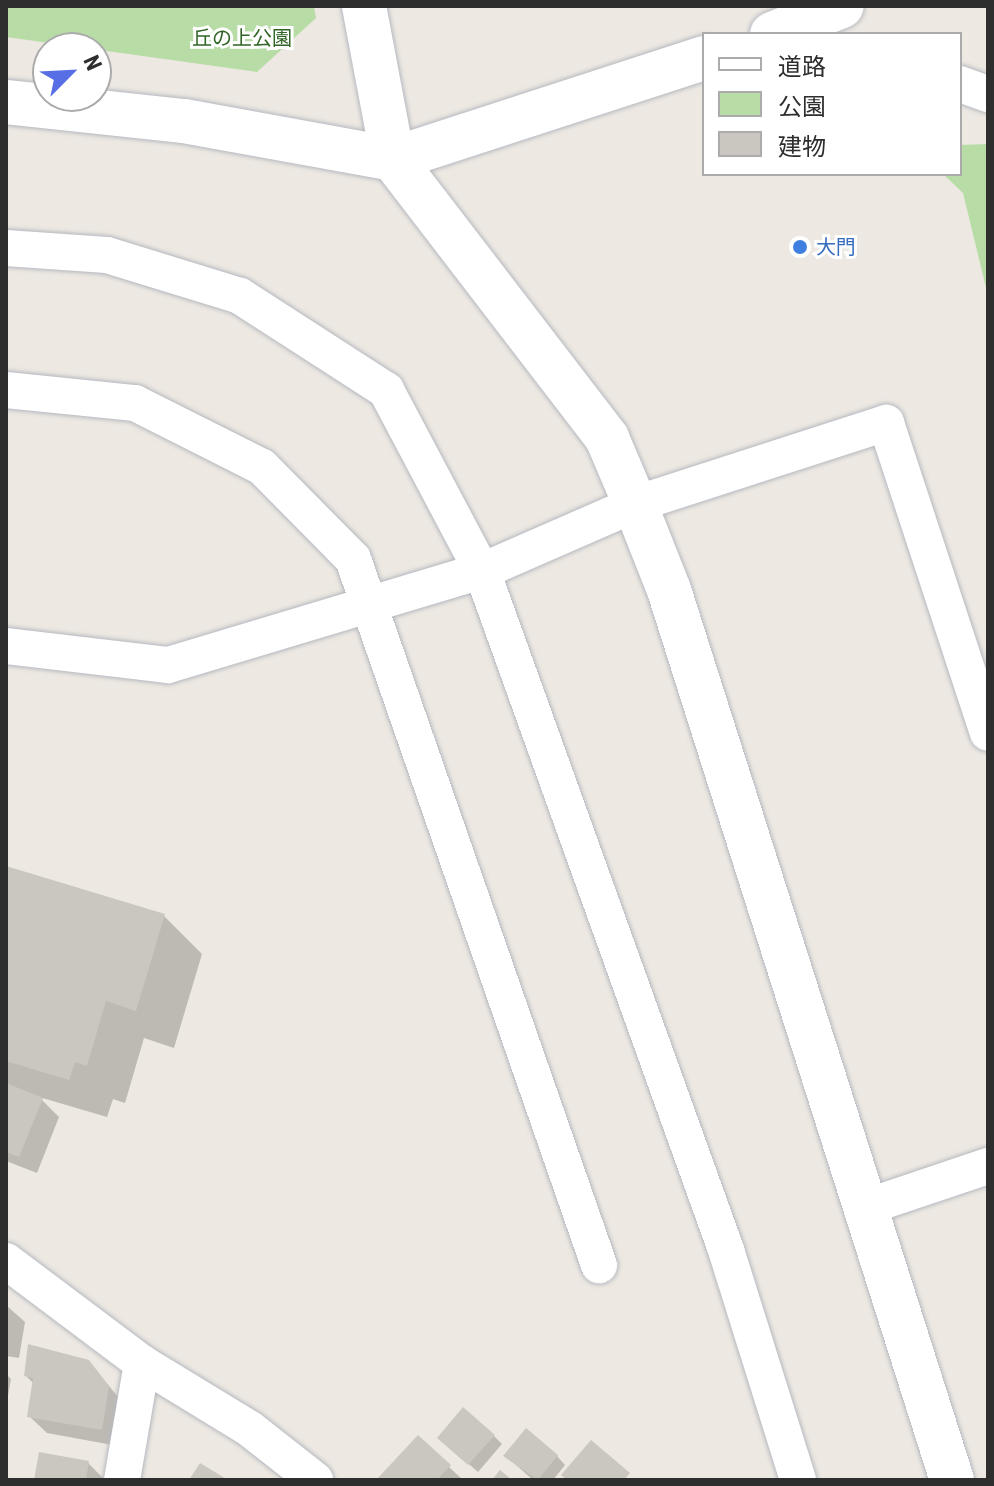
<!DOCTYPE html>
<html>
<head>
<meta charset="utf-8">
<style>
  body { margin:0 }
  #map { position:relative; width:994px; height:1486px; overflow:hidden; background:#ede9e2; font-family:"Roboto Condensed","Noto Sans JP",sans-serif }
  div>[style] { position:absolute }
  .green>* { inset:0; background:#b7dca6 }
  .shadow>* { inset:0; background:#0003 }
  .building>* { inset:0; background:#cac7c0 }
  .roads { filter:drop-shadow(0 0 2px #b6b8c0) drop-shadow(0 0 2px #b6b8c0) }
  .minor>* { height:36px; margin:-18px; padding:0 18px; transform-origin:18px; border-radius:18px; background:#fff }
  .tertiary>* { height:44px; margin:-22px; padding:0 22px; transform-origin:22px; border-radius:22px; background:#fff }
  .dots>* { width:22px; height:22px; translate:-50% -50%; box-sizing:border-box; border:4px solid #fff; border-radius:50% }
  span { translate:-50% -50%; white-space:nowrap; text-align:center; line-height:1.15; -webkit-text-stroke:6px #fff; paint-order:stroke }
  .park-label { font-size:20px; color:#306425 }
  .shop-label { font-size:20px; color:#366cbe }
  .left { translate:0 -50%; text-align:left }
  .frame { position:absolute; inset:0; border:8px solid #2e2e2e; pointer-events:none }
  .legend { position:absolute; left:702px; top:32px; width:260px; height:144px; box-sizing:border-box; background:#fff; border:2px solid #ababab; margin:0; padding:10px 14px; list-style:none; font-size:24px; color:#2e2e2e }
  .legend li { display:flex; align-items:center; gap:16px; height:40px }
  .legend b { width:40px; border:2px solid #ababab }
  .north { position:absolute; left:32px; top:32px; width:80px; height:80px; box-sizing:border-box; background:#fff; border:2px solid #ababab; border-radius:50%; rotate:66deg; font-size:22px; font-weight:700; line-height:32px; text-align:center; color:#2e2e2e }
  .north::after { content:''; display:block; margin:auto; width:28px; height:36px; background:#586ee5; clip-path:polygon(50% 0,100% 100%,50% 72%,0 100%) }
</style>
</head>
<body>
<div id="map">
  <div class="green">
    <div style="clip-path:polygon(6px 6px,314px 6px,316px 18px,257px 72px,6px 37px)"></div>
    <div style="clip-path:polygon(988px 144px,988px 296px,963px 193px,943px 174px,960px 174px,960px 145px)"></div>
  </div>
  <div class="shadow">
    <div style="clip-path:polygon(6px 868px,164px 916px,202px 954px,174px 1048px,144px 1038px,125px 1103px,113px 1099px,107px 1117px,39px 1097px,59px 1117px,37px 1173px,6px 1161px)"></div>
    <div style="clip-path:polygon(6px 1305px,25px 1322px,19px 1358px,6px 1356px)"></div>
    <div style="clip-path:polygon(88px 1361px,125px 1405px,118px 1446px,47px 1433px,29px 1416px,34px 1384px,26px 1376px)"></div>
    <div style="clip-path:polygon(6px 1374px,11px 1379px,6px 1407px)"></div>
    <div style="clip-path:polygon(494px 1436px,502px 1444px,478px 1472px,448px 1446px)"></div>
    <div style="clip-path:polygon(506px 1456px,557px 1456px,565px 1465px,553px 1480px,533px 1480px)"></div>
    <div style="clip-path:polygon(88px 1463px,105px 1480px,36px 1480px)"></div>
    <div style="clip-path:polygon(449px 1467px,463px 1480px,381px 1480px)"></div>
  </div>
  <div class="building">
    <div style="clip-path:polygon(6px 866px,165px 914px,136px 1011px,106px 1001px,87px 1066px,75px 1062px,69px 1080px,6px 1061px)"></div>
    <div style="clip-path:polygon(6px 1083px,43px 1098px,19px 1157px,6px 1152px)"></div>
    <div style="clip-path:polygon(28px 1344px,89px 1360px,109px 1386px,102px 1430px,27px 1417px,33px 1378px,24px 1376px)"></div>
    <div style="clip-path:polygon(463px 1407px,495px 1435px,468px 1465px,437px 1438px)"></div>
    <div style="clip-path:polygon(526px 1428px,558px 1455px,538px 1480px,503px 1456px)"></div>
    <div style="clip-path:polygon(418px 1435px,451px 1465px,437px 1480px,376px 1480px)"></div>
    <div style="clip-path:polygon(591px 1440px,630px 1473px,624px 1480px,567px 1480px,561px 1475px)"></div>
    <div style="clip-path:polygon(39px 1452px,89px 1461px,86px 1480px,34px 1480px)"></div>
    <div style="clip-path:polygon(200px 1463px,228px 1480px,189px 1480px)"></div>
    <div style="clip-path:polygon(500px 1470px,512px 1480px,492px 1480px)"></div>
  </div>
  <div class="roads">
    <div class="minor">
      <div style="left:960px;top:84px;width:30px;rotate:20deg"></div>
      <div style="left:6px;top:248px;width:101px;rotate:4deg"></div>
      <div style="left:107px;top:255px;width:139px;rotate:17.1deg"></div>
      <div style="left:240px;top:296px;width:174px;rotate:32.8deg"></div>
      <div style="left:386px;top:390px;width:205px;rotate:62.1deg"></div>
      <div style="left:482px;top:571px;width:722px;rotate:70.23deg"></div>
      <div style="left:726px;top:1250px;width:241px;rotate:72.6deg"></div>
      <div style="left:6px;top:390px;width:130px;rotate:5.8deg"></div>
      <div style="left:135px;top:403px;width:142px;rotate:26.7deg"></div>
      <div style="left:262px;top:467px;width:129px;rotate:45.3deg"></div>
      <div style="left:353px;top:559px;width:748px;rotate:70.79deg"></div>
      <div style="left:6px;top:646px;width:163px;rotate:6.7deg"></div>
      <div style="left:168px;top:665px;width:328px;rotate:-16.7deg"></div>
      <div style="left:482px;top:571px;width:167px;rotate:-23.6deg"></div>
      <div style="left:635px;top:504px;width:264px;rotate:-17.9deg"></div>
      <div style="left:886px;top:423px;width:326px;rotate:71.8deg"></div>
      <div style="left:866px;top:1207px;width:129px;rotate:-18.6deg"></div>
      <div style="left:6px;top:1261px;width:170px;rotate:36.9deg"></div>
      <div style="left:142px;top:1363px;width:127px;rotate:31.4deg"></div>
      <div style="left:250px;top:1429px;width:83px;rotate:38.1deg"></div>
      <div style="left:122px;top:1480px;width:119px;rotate:-80.3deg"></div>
    </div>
    <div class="tertiary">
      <div style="left:364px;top:6px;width:156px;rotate:79.3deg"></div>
      <div style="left:393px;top:159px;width:352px;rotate:52.5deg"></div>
      <div style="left:607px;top:438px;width:72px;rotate:67deg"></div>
      <div style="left:635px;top:504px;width:92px;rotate:68.4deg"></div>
      <div style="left:669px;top:590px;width:934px;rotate:72.36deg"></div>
      <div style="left:772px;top:34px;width:75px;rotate:-21.8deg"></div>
      <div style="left:6px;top:102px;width:179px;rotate:6.1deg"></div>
      <div style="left:184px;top:121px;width:212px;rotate:10.3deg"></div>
      <div style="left:393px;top:159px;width:327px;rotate:-18deg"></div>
    </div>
  </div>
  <div class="dots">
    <div style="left:800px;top:247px;background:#3f7fe0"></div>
  </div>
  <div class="park-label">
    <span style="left:242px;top:38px">丘の上公園</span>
  </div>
  <div class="shop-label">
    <span class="left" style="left:816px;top:247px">大門</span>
  </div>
  <div class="frame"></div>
  <ul class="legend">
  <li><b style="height:10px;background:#fff"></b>道路</li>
  <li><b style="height:22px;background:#b7dca6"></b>公園</li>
  <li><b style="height:22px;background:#cac7c0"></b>建物</li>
  </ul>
  <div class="north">N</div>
</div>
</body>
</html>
